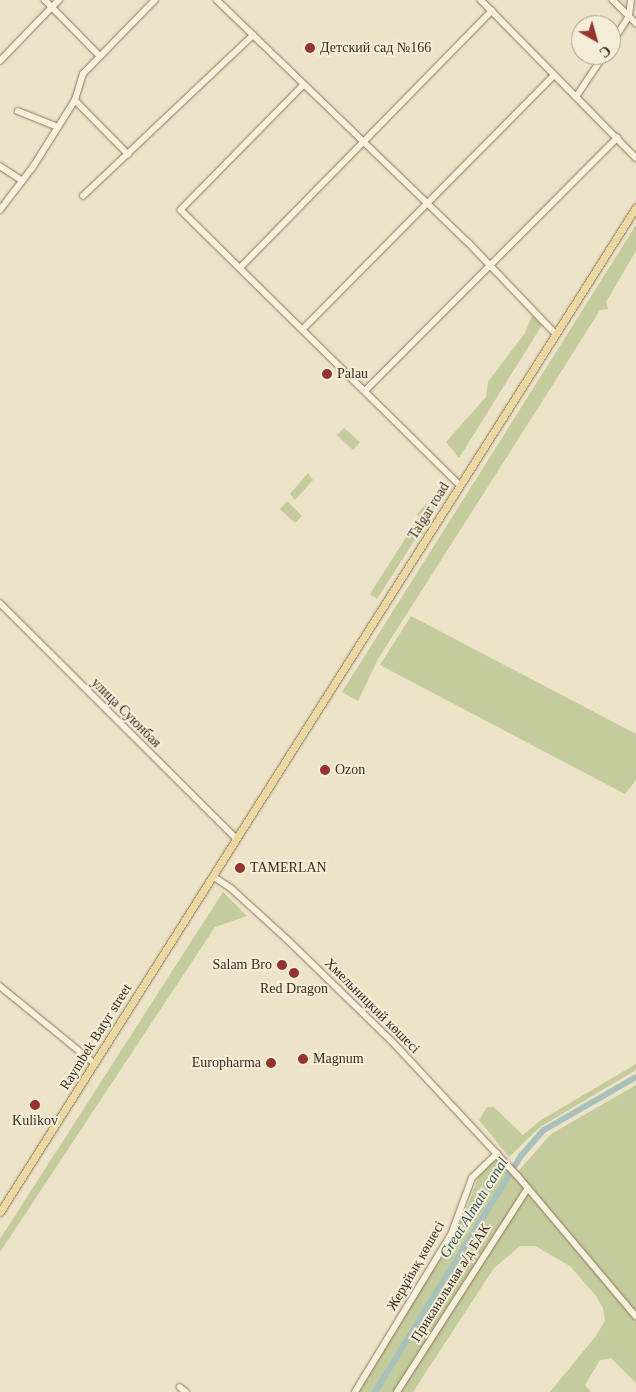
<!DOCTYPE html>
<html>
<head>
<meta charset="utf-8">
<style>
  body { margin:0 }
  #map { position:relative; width:636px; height:1392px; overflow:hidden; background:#ede3c8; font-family:Georgia,serif }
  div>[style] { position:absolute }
  .green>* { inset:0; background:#c4cb9c }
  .canal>* { height:6px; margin:-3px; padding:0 3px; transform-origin:3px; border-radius:3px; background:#a9c1bb }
  .roads { filter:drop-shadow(0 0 1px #88765e) drop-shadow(0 0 1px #88765e) }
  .minor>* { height:5.5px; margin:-2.75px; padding:0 2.75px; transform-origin:2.75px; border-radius:2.75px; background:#f8f0db }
  .major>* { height:7px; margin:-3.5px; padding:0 3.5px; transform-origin:3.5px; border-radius:3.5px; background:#edd8a2 }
  .dots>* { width:14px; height:14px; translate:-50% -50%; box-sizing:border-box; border:2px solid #f4edd7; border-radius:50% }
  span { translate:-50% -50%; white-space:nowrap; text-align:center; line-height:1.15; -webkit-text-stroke:4px #f4edd7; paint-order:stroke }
  .poi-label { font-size:14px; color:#392d21 }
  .left { translate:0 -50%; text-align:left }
  .right { translate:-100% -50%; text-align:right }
  .street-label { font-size:14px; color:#392d21 }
  .water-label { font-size:15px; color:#315857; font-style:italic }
  .north { position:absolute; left:571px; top:15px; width:50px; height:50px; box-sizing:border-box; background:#f4edd7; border:1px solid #a9a08e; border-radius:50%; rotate:142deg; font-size:14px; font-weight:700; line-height:20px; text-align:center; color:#392d21 }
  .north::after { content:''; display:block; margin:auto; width:18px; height:22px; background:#943330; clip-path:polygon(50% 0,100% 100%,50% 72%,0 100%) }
</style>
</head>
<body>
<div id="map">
  <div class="green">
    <div style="clip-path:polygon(636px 225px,636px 251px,606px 302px,608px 309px,600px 310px,552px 386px,378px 659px,358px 701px,342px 692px)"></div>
    <div style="clip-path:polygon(532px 316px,542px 325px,459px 458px,446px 442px,486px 397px,488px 382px,525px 333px)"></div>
    <div style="clip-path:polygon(344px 428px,360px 442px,353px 450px,337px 435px)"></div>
    <div style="clip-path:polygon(308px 473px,313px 480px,295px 500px,290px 494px)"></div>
    <div style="clip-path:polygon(436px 494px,441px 499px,377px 599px,370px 594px,419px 517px,417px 514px)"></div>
    <div style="clip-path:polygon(287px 501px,302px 516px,295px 523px,280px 509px)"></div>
    <div style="clip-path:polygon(411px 616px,636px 734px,636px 780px,625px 794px,380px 665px)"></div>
    <div style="clip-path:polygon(223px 892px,247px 916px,215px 927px,0 1252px,0 1239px)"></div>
    <div style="clip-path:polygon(636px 1064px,636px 1070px,540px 1127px,509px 1157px,479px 1120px,487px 1107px,494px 1107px,523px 1135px,541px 1120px)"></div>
    <div style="clip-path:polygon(636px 1085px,636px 1383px,611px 1358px,600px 1360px,585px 1385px,591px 1392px,550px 1392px,595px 1337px,605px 1321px,603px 1308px,596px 1296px,570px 1266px,535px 1246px,520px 1246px,494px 1268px,413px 1392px,358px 1392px,465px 1214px,480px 1172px,497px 1158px,514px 1176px,551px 1134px)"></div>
  </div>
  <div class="canal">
    <div style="left:375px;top:1392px;width:278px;rotate:-58.3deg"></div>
    <div style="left:521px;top:1156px;width:35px;rotate:-49deg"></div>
    <div style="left:544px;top:1130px;width:106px;rotate:-29.9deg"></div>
  </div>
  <div class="roads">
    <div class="minor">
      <div style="left:45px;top:0;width:78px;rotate:45.5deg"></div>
      <div style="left:217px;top:0;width:349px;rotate:44deg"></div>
      <div style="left:468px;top:242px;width:126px;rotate:46.3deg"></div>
      <div style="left:481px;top:0;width:221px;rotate:45.5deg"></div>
      <div style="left:613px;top:0;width:33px;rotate:45deg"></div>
      <div style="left:611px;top:44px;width:33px;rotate:-57deg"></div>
      <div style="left:629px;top:16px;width:16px;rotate:-83deg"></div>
      <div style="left:0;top:61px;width:85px;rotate:-46deg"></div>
      <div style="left:304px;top:85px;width:175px;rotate:134.5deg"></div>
      <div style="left:181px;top:210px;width:392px;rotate:44.6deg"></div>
      <div style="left:576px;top:97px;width:50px;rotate:-56.3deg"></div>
      <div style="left:75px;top:100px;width:76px;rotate:45.5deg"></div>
      <div style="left:18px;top:111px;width:43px;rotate:21.8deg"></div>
      <div style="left:0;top:166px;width:27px;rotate:33deg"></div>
      <div style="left:83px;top:196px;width:234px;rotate:-43.4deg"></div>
      <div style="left:0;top:210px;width:54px;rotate:-52.5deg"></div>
      <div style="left:33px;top:167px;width:79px;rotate:-57.9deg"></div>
      <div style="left:75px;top:100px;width:27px;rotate:-73deg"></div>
      <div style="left:83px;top:74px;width:103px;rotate:-45.8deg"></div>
      <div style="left:240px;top:268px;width:360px;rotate:-45.6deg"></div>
      <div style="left:303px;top:329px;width:357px;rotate:-45.3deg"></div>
      <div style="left:366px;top:390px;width:356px;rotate:-45.1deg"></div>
      <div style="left:0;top:603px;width:334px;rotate:44.9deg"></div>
      <div style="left:213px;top:876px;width:22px;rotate:34deg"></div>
      <div style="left:231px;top:888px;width:76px;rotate:42.3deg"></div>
      <div style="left:287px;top:939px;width:145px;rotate:44.2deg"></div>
      <div style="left:391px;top:1040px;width:186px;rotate:47deg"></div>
      <div style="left:518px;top:1176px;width:183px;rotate:49.9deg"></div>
      <div style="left:0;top:986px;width:122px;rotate:39.3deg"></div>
      <div style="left:180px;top:1387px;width:8px;rotate:40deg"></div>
      <div style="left:355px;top:1392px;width:184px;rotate:-58.6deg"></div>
      <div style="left:451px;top:1235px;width:61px;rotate:-69.8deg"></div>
      <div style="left:472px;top:1178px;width:35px;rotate:-44deg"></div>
      <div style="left:397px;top:1392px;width:242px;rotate:-57.3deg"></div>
    </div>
    <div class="major">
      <div style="left:0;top:1212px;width:1189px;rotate:-57.67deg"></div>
    </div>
  </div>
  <div class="dots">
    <div style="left:310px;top:48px;background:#943330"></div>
    <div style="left:327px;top:374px;background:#943330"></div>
    <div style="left:325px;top:770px;background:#943330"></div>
    <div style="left:240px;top:868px;background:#943330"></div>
    <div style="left:282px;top:965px;background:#943330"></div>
    <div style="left:294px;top:973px;background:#943330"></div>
    <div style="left:303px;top:1059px;background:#943330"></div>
    <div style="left:271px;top:1063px;background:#943330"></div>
    <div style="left:35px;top:1105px;background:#943330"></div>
  </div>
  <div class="poi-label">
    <span class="left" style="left:320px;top:48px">Детский сад №166</span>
    <span class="left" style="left:337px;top:374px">Palau</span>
    <span class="left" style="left:335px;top:770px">Ozon</span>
    <span class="left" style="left:250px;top:868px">TAMERLAN</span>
    <span class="right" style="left:272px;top:965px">Salam Bro</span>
    <span style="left:294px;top:989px">Red Dragon</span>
    <span class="left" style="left:313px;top:1059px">Magnum</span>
    <span class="right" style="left:261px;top:1063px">Europharma</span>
    <span style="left:35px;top:1121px">Kulikov</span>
  </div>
  <div class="street-label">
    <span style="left:429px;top:511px;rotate:-58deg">Talgar road</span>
    <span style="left:126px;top:713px;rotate:45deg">улица Суюнбая</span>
    <span style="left:372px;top:1006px;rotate:45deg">Хмельницкий көшесі</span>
    <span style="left:96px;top:1037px;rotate:-58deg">Raymbek Batyr street</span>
    <span style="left:416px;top:1266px;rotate:-60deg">Жерұйық көшесі</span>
    <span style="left:451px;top:1283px;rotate:-58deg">Приканальная а/д БАК</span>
  </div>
  <div class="water-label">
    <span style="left:474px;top:1208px;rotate:-58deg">Great Almatı canal</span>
  </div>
  <div class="north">С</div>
</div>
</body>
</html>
